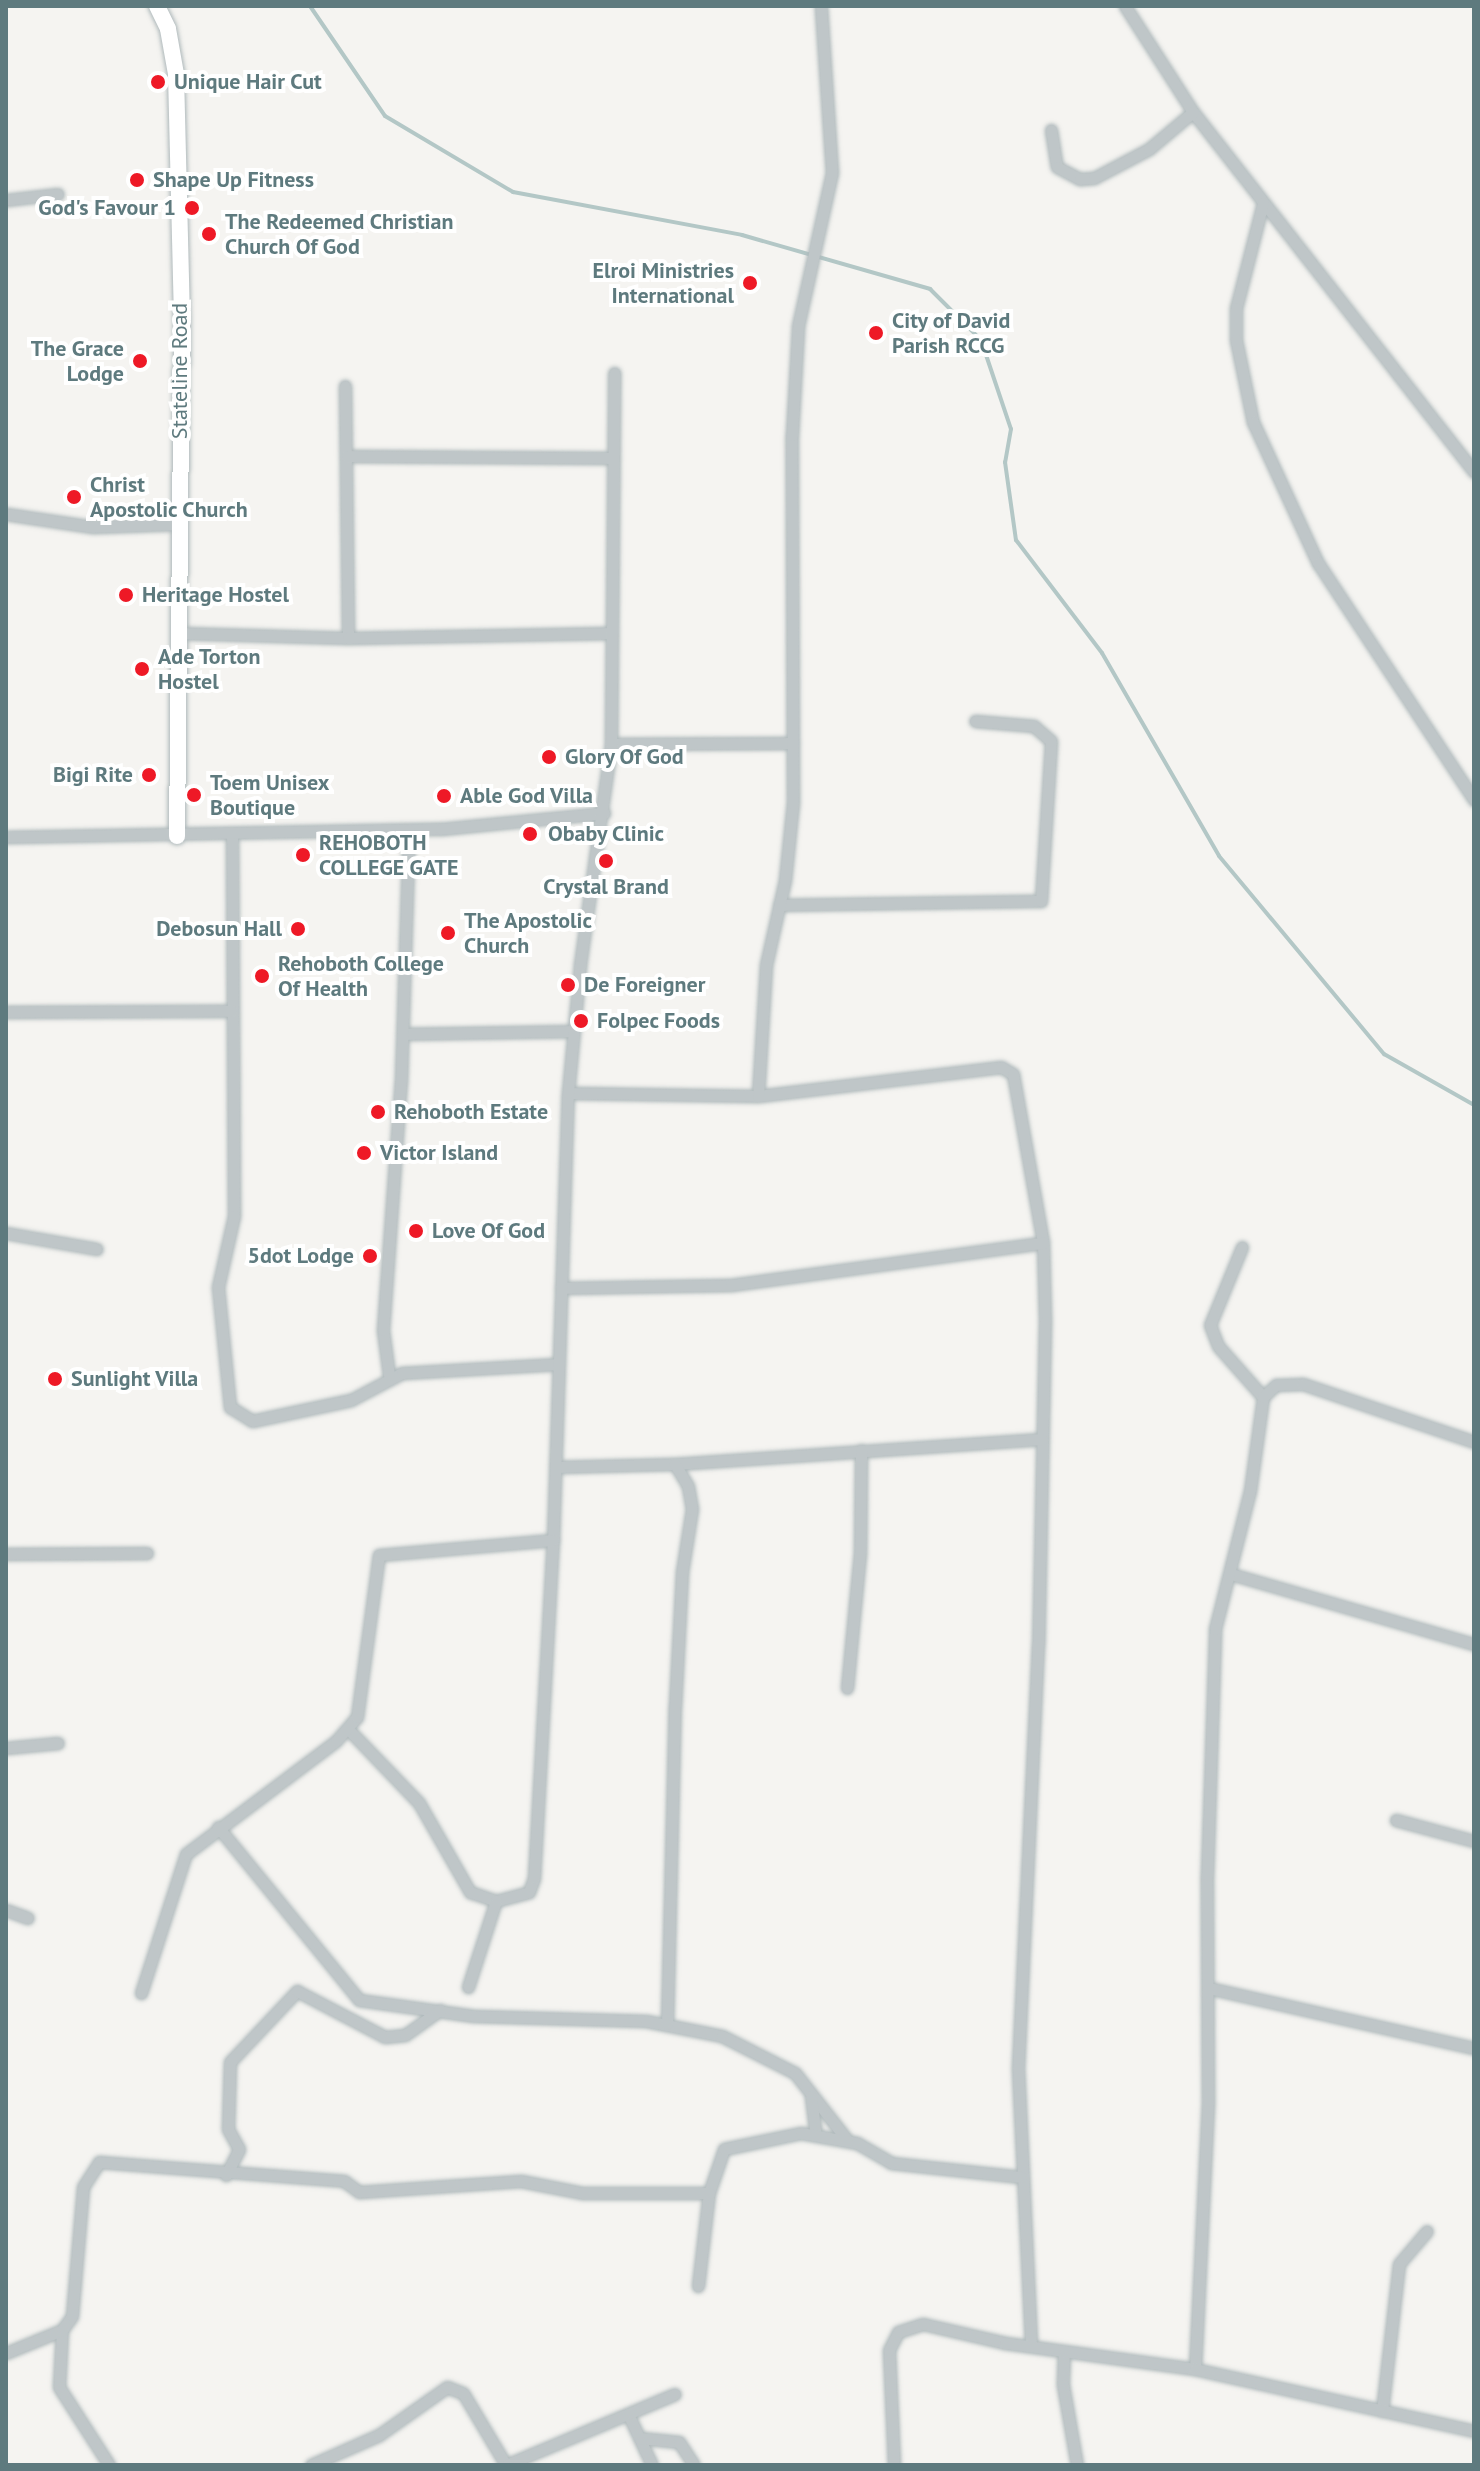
<!DOCTYPE html>
<html>
<head>
<meta charset="utf-8">
<style>
  body { margin:0 }
  #map { position:relative; width:1480px; height:2471px; overflow:hidden; background:#f5f4f1; font-family:"PT Sans",sans-serif }
  div>[style] { position:absolute }
  .stream>* { height:4px; margin:-2px; padding:0 2px; transform-origin:2px; border-radius:2px; background:#b3c7c6 }
  .roads { filter:drop-shadow(0 0 2px #afb9bb) drop-shadow(0 0 2px #afb9bb) }
  .street>* { height:11px; margin:-5.5px; padding:0 5.5px; transform-origin:5.5px; border-radius:5.5px; background:#bfc6c8 }
  .secondary>* { height:16px; margin:-8px; padding:0 8px; transform-origin:8px; border-radius:8px; background:#fff }
  .dots>* { width:22px; height:22px; translate:-50% -50%; box-sizing:border-box; border:4px solid #fff; border-radius:50% }
  span { translate:-50% -50%; white-space:nowrap; text-align:center; line-height:1.15; -webkit-text-stroke:8px #fff; paint-order:stroke }
  .poi-label { font-size:22px; color:#5e7a7e; font-weight:700 }
  .left { translate:0 -50%; text-align:left }
  .right { translate:-100% -50%; text-align:right }
  .street-label { font-size:22px; color:#5e7a7e }
  .frame { position:absolute; inset:0; border:8px solid #5e7a7e; pointer-events:none }
</style>
</head>
<body>
<div id="map">
  <div class="stream">
    <div style="left:310px;top:6px;width:133px;rotate:55.7deg"></div>
    <div style="left:385px;top:116px;width:149px;rotate:30.7deg"></div>
    <div style="left:513px;top:192px;width:233px;rotate:10.6deg"></div>
    <div style="left:742px;top:235px;width:196px;rotate:16deg"></div>
    <div style="left:930px;top:289px;width:72px;rotate:45deg"></div>
    <div style="left:981px;top:340px;width:94px;rotate:71.4deg"></div>
    <div style="left:1011px;top:429px;width:34px;rotate:100deg"></div>
    <div style="left:1005px;top:462px;width:79px;rotate:82deg"></div>
    <div style="left:1016px;top:540px;width:142px;rotate:52.7deg"></div>
    <div style="left:1102px;top:653px;width:234px;rotate:60deg"></div>
    <div style="left:1219px;top:856px;width:258px;rotate:50.2deg"></div>
    <div style="left:1384px;top:1054px;width:103px;rotate:29.5deg"></div>
  </div>
  <div class="roads">
    <div class="street">
      <div style="left:1125px;top:6px;width:126px;rotate:57.3deg"></div>
      <div style="left:1193px;top:112px;width:457px;rotate:52deg"></div>
      <div style="left:1051px;top:130px;width:37px;rotate:81deg"></div>
      <div style="left:1057px;top:167px;width:26px;rotate:28deg"></div>
      <div style="left:1080px;top:179px;width:14px;rotate:-4deg"></div>
      <div style="left:1094px;top:178px;width:62px;rotate:-27.8deg"></div>
      <div style="left:1149px;top:149px;width:57px;rotate:-40.1deg"></div>
      <div style="left:6px;top:200px;width:52px;rotate:-6.6deg"></div>
      <div style="left:1263px;top:203px;width:108px;rotate:104.4deg"></div>
      <div style="left:1236px;top:308px;width:32px;rotate:90deg"></div>
      <div style="left:1236px;top:340px;width:84px;rotate:78.3deg"></div>
      <div style="left:1253px;top:422px;width:155px;rotate:65.3deg"></div>
      <div style="left:1318px;top:563px;width:284px;rotate:56.6deg"></div>
      <div style="left:345px;top:386px;width:252px;rotate:89.3deg"></div>
      <div style="left:347px;top:456px;width:266px;rotate:0.4deg"></div>
      <div style="left:6px;top:514px;width:88px;rotate:8.5deg"></div>
      <div style="left:93px;top:527px;width:86px;rotate:-2deg"></div>
      <div style="left:177px;top:633px;width:171px;rotate:1.7deg"></div>
      <div style="left:348px;top:638px;width:264px;rotate:-1.1deg"></div>
      <div style="left:611px;top:744px;width:182px;rotate:-0.3deg"></div>
      <div style="left:232px;top:834px;width:382px;rotate:89.7deg"></div>
      <div style="left:234px;top:1216px;width:73px;rotate:102.7deg"></div>
      <div style="left:218px;top:1287px;width:121px;rotate:84.3deg"></div>
      <div style="left:230px;top:1407px;width:26px;rotate:32deg"></div>
      <div style="left:252px;top:1421px;width:101px;rotate:-12deg"></div>
      <div style="left:351px;top:1400px;width:58px;rotate:-27.9deg"></div>
      <div style="left:402px;top:1373px;width:157px;rotate:-3.3deg"></div>
      <div style="left:6px;top:837px;width:435px;rotate:-1.1deg"></div>
      <div style="left:441px;top:829px;width:164px;rotate:-5.6deg"></div>
      <div style="left:779px;top:905px;width:262px;rotate:-0.9deg"></div>
      <div style="left:1041px;top:901px;width:160px;rotate:-86.4deg"></div>
      <div style="left:1051px;top:741px;width:23px;rotate:-139deg"></div>
      <div style="left:1034px;top:726px;width:59px;rotate:-175.2deg"></div>
      <div style="left:6px;top:1012px;width:225px;rotate:-0.3deg"></div>
      <div style="left:403px;top:1034px;width:171px;rotate:-1deg"></div>
      <div style="left:568px;top:1093px;width:190px;rotate:0.9deg"></div>
      <div style="left:758px;top:1096px;width:245px;rotate:-6.8deg"></div>
      <div style="left:1001px;top:1067px;width:14px;rotate:30deg"></div>
      <div style="left:1013px;top:1074px;width:172px;rotate:79.9deg"></div>
      <div style="left:1043px;top:1243px;width:79px;rotate:88.5deg"></div>
      <div style="left:1045px;top:1322px;width:322px;rotate:91.2deg"></div>
      <div style="left:1038px;top:1644px;width:424px;rotate:92.7deg"></div>
      <div style="left:1018px;top:2068px;width:278px;rotate:87.3deg"></div>
      <div style="left:758px;top:1096px;width:131px;rotate:-86.5deg"></div>
      <div style="left:766px;top:965px;width:87px;rotate:-77.4deg"></div>
      <div style="left:785px;top:880px;width:77px;rotate:-84.1deg"></div>
      <div style="left:793px;top:803px;width:368px;rotate:-90.2deg"></div>
      <div style="left:792px;top:435px;width:109px;rotate:-86.8deg"></div>
      <div style="left:798px;top:326px;width:157px;rotate:-77.5deg"></div>
      <div style="left:832px;top:173px;width:167px;rotate:-93.8deg"></div>
      <div style="left:6px;top:1233px;width:92px;rotate:10deg"></div>
      <div style="left:1242px;top:1247px;width:84px;rotate:112.3deg"></div>
      <div style="left:1210px;top:1325px;width:22px;rotate:69deg"></div>
      <div style="left:1218px;top:1346px;width:68px;rotate:48.6deg"></div>
      <div style="left:561px;top:1288px;width:170px;rotate:-1deg"></div>
      <div style="left:731px;top:1285px;width:315px;rotate:-7.7deg"></div>
      <div style="left:389px;top:1375px;width:45px;rotate:-97.6deg"></div>
      <div style="left:383px;top:1330px;width:250px;rotate:-85.9deg"></div>
      <div style="left:401px;top:1081px;width:251px;rotate:-88.2deg"></div>
      <div style="left:556px;top:1467px;width:119px;rotate:-1.4deg"></div>
      <div style="left:675px;top:1464px;width:368px;rotate:-3.9deg"></div>
      <div style="left:6px;top:1554px;width:141px;rotate:-0.4deg"></div>
      <div style="left:1231px;top:1574px;width:253px;rotate:16.1deg"></div>
      <div style="left:847px;top:1688px;width:135px;rotate:-84.5deg"></div>
      <div style="left:860px;top:1554px;width:104px;rotate:-89.4deg"></div>
      <div style="left:349px;top:1730px;width:101px;rotate:46.2deg"></div>
      <div style="left:419px;top:1803px;width:103px;rotate:60.2deg"></div>
      <div style="left:470px;top:1892px;width:28px;rotate:19deg"></div>
      <div style="left:496px;top:1901px;width:34px;rotate:-15deg"></div>
      <div style="left:529px;top:1892px;width:15px;rotate:-70deg"></div>
      <div style="left:534px;top:1878px;width:339px;rotate:-86.8deg"></div>
      <div style="left:553px;top:1540px;width:447px;rotate:-88.1deg"></div>
      <div style="left:568px;top:1093px;width:129px;rotate:-84.6deg"></div>
      <div style="left:580px;top:965px;width:223px;rotate:-82deg"></div>
      <div style="left:611px;top:744px;width:371px;rotate:-89.5deg"></div>
      <div style="left:6px;top:1748px;width:52px;rotate:-5.5deg"></div>
      <div style="left:1396px;top:1820px;width:81px;rotate:15.1deg"></div>
      <div style="left:218px;top:1827px;width:223px;rotate:50.8deg"></div>
      <div style="left:359px;top:2000px;width:116px;rotate:7.9deg"></div>
      <div style="left:474px;top:2016px;width:172px;rotate:1.7deg"></div>
      <div style="left:646px;top:2021px;width:77px;rotate:11.2deg"></div>
      <div style="left:722px;top:2036px;width:82px;rotate:26.9deg"></div>
      <div style="left:795px;top:2073px;width:86px;rotate:52.1deg"></div>
      <div style="left:6px;top:1910px;width:23px;rotate:20deg"></div>
      <div style="left:468px;top:1987px;width:90px;rotate:-72deg"></div>
      <div style="left:1209px;top:1988px;width:272px;rotate:12.8deg"></div>
      <div style="left:141px;top:1993px;width:146px;rotate:-72.1deg"></div>
      <div style="left:186px;top:1854px;width:188px;rotate:-37deg"></div>
      <div style="left:336px;top:1741px;width:32px;rotate:-49deg"></div>
      <div style="left:357px;top:1717px;width:163px;rotate:-82.3deg"></div>
      <div style="left:379px;top:1555px;width:175px;rotate:-4.9deg"></div>
      <div style="left:667px;top:2024px;width:318px;rotate:-88.6deg"></div>
      <div style="left:675px;top:1706px;width:134px;rotate:-87deg"></div>
      <div style="left:682px;top:1572px;width:64px;rotate:-81deg"></div>
      <div style="left:692px;top:1509px;width:23px;rotate:-100deg"></div>
      <div style="left:688px;top:1486px;width:26px;rotate:-121deg"></div>
      <div style="left:811px;top:2096px;width:39px;rotate:83deg"></div>
      <div style="left:226px;top:2175px;width:29px;rotate:-63deg"></div>
      <div style="left:239px;top:2149px;width:23px;rotate:-119deg"></div>
      <div style="left:228px;top:2129px;width:67px;rotate:-88.3deg"></div>
      <div style="left:230px;top:2062px;width:98px;rotate:-46.7deg"></div>
      <div style="left:297px;top:1991px;width:99px;rotate:27.6deg"></div>
      <div style="left:385px;top:2037px;width:20px;rotate:-6deg"></div>
      <div style="left:405px;top:2035px;width:43px;rotate:-35.5deg"></div>
      <div style="left:698px;top:2286px;width:94px;rotate:-83.3deg"></div>
      <div style="left:709px;top:2193px;width:46px;rotate:-71.2deg"></div>
      <div style="left:724px;top:2149px;width:79px;rotate:-11.7deg"></div>
      <div style="left:801px;top:2133px;width:57px;rotate:10.1deg"></div>
      <div style="left:857px;top:2143px;width:39px;rotate:30deg"></div>
      <div style="left:891px;top:2163px;width:131px;rotate:6.1deg"></div>
      <div style="left:62px;top:2330px;width:57px;rotate:93deg"></div>
      <div style="left:59px;top:2387px;width:93px;rotate:57.3deg"></div>
      <div style="left:1064px;top:2351px;width:34px;rotate:92deg"></div>
      <div style="left:1063px;top:2385px;width:81px;rotate:80.1deg"></div>
      <div style="left:6px;top:2353px;width:61px;rotate:-22.3deg"></div>
      <div style="left:62px;top:2330px;width:17px;rotate:-54deg"></div>
      <div style="left:72px;top:2316px;width:129px;rotate:-85.1deg"></div>
      <div style="left:83px;top:2187px;width:30px;rotate:-57deg"></div>
      <div style="left:99px;top:2162px;width:246px;rotate:4.4deg"></div>
      <div style="left:344px;top:2181px;width:19px;rotate:36deg"></div>
      <div style="left:359px;top:2192px;width:162px;rotate:-3.9deg"></div>
      <div style="left:521px;top:2181px;width:62px;rotate:11.1deg"></div>
      <div style="left:582px;top:2193px;width:127px"></div>
      <div style="left:1195px;top:2369px;width:268px;rotate:-87.2deg"></div>
      <div style="left:1208px;top:2101px;width:226px;rotate:-90.3deg"></div>
      <div style="left:1207px;top:1875px;width:246px;rotate:-88.1deg"></div>
      <div style="left:1215px;top:1629px;width:142px;rotate:-75.8deg"></div>
      <div style="left:1250px;top:1491px;width:95px;rotate:-82.1deg"></div>
      <div style="left:1263px;top:1397px;width:18px;rotate:-43deg"></div>
      <div style="left:1276px;top:1385px;width:27px;rotate:-2deg"></div>
      <div style="left:1303px;top:1384px;width:181px;rotate:18.7deg"></div>
      <div style="left:1382px;top:2411px;width:148px;rotate:-83.4deg"></div>
      <div style="left:1399px;top:2264px;width:43px;rotate:-49.7deg"></div>
      <div style="left:629px;top:2416px;width:54px;rotate:64.9deg"></div>
      <div style="left:640px;top:2438px;width:39px;rotate:6deg"></div>
      <div style="left:679px;top:2442px;width:27px;rotate:57deg"></div>
      <div style="left:311px;top:2465px;width:74px;rotate:-23.8deg"></div>
      <div style="left:379px;top:2435px;width:83px;rotate:-35.2deg"></div>
      <div style="left:447px;top:2387px;width:17px;rotate:21deg"></div>
      <div style="left:463px;top:2393px;width:84px;rotate:59.2deg"></div>
      <div style="left:506px;top:2465px;width:183px;rotate:-22.8deg"></div>
      <div style="left:894px;top:2465px;width:115px;rotate:-92.5deg"></div>
      <div style="left:889px;top:2350px;width:20px;rotate:-63deg"></div>
      <div style="left:898px;top:2332px;width:26px;rotate:-18deg"></div>
      <div style="left:923px;top:2324px;width:84px;rotate:13deg"></div>
      <div style="left:1005px;top:2343px;width:192px;rotate:7.8deg"></div>
      <div style="left:1195px;top:2369px;width:286px;rotate:12.5deg"></div>
    </div>
    <div class="secondary">
      <div style="left:157px;top:6px;width:25px;rotate:64deg"></div>
      <div style="left:168px;top:29px;width:46px;rotate:79.9deg"></div>
      <div style="left:176px;top:74px;width:244px;rotate:88.6deg"></div>
      <div style="left:182px;top:318px;width:518px;rotate:90.55deg"></div>
    </div>
  </div>
  <div class="dots">
    <div style="left:158px;top:82px;background:#ee1926"></div>
    <div style="left:137px;top:180px;background:#ee1926"></div>
    <div style="left:192px;top:208px;background:#ee1926"></div>
    <div style="left:209px;top:234px;background:#ee1926"></div>
    <div style="left:750px;top:283px;background:#ee1926"></div>
    <div style="left:876px;top:333px;background:#ee1926"></div>
    <div style="left:140px;top:361px;background:#ee1926"></div>
    <div style="left:74px;top:497px;background:#ee1926"></div>
    <div style="left:126px;top:595px;background:#ee1926"></div>
    <div style="left:142px;top:669px;background:#ee1926"></div>
    <div style="left:549px;top:757px;background:#ee1926"></div>
    <div style="left:149px;top:775px;background:#ee1926"></div>
    <div style="left:194px;top:795px;background:#ee1926"></div>
    <div style="left:444px;top:796px;background:#ee1926"></div>
    <div style="left:530px;top:834px;background:#ee1926"></div>
    <div style="left:303px;top:855px;background:#ee1926"></div>
    <div style="left:606px;top:861px;background:#ee1926"></div>
    <div style="left:298px;top:929px;background:#ee1926"></div>
    <div style="left:448px;top:933px;background:#ee1926"></div>
    <div style="left:262px;top:976px;background:#ee1926"></div>
    <div style="left:568px;top:985px;background:#ee1926"></div>
    <div style="left:581px;top:1021px;background:#ee1926"></div>
    <div style="left:378px;top:1112px;background:#ee1926"></div>
    <div style="left:364px;top:1153px;background:#ee1926"></div>
    <div style="left:416px;top:1231px;background:#ee1926"></div>
    <div style="left:370px;top:1256px;background:#ee1926"></div>
    <div style="left:55px;top:1379px;background:#ee1926"></div>
  </div>
  <div class="poi-label">
    <span class="left" style="left:174px;top:82px">Unique Hair Cut</span>
    <span class="left" style="left:153px;top:180px">Shape Up Fitness</span>
    <span class="right" style="left:176px;top:208px">God's Favour 1</span>
    <span class="left" style="left:225px;top:234px">The Redeemed Christian<br>Church Of God</span>
    <span class="right" style="left:734px;top:283px">Elroi Ministries<br>International</span>
    <span class="left" style="left:892px;top:333px">City of David<br>Parish RCCG</span>
    <span class="right" style="left:124px;top:361px">The Grace<br>Lodge</span>
    <span class="left" style="left:90px;top:497px">Christ<br>Apostolic Church</span>
    <span class="left" style="left:142px;top:595px">Heritage Hostel</span>
    <span class="left" style="left:158px;top:669px">Ade Torton<br>Hostel</span>
    <span class="left" style="left:565px;top:757px">Glory Of God</span>
    <span class="right" style="left:133px;top:775px">Bigi Rite</span>
    <span class="left" style="left:210px;top:795px">Toem Unisex<br>Boutique</span>
    <span class="left" style="left:460px;top:796px">Able God Villa</span>
    <span class="left" style="left:548px;top:834px">Obaby Clinic</span>
    <span class="left" style="left:319px;top:855px">REHOBOTH<br>COLLEGE GATE</span>
    <span style="left:606px;top:887px">Crystal Brand</span>
    <span class="left" style="left:464px;top:933px">The Apostolic<br>Church</span>
    <span class="right" style="left:282px;top:929px">Debosun Hall</span>
    <span class="left" style="left:278px;top:976px">Rehoboth College<br>Of Health</span>
    <span class="left" style="left:584px;top:985px">De Foreigner</span>
    <span class="left" style="left:597px;top:1021px">Folpec Foods</span>
    <span class="left" style="left:394px;top:1112px">Rehoboth Estate</span>
    <span class="left" style="left:380px;top:1153px">Victor Island</span>
    <span class="left" style="left:432px;top:1231px">Love Of God</span>
    <span class="right" style="left:354px;top:1256px">5dot Lodge</span>
    <span class="left" style="left:71px;top:1379px">Sunlight Villa</span>
  </div>
  <div class="street-label">
    <span style="left:180px;top:371px;rotate:-90deg">Stateline Road</span>
  </div>
  <div class="frame"></div>
</div>
</body>
</html>
